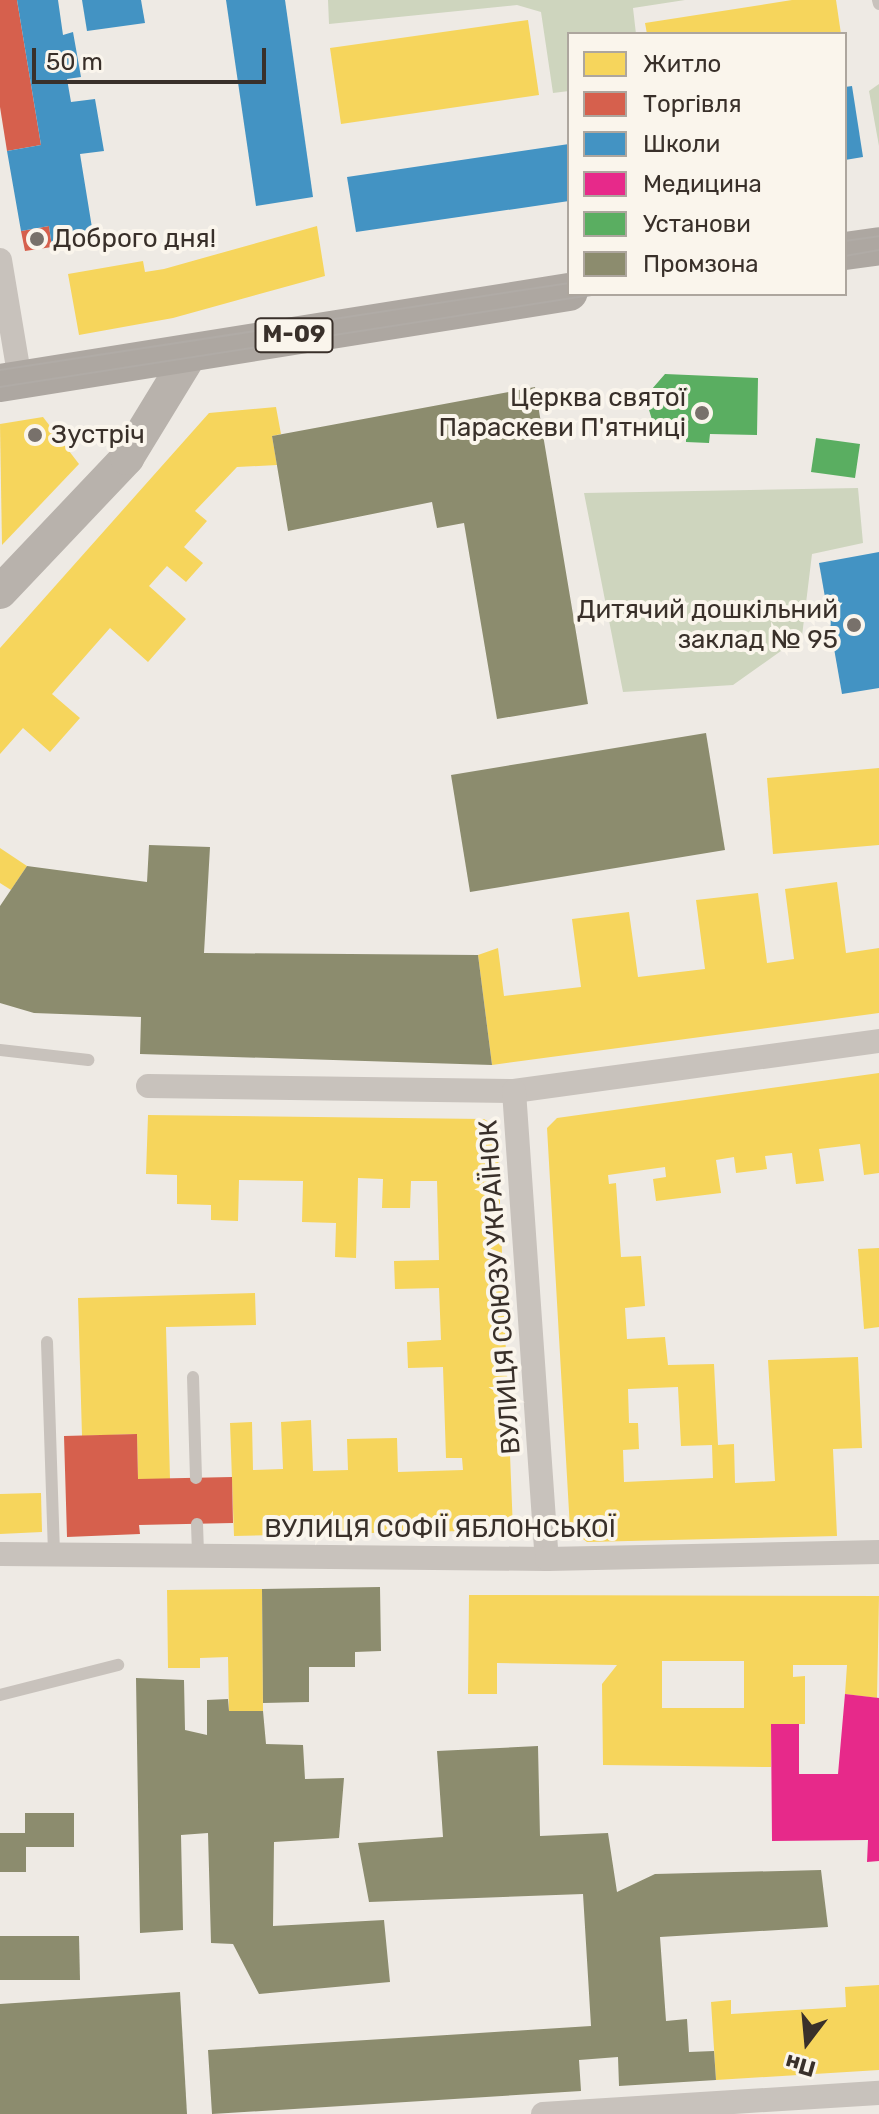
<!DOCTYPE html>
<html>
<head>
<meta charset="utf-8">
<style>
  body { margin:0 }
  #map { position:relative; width:879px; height:2114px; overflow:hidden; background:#eeeae4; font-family:Rubik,sans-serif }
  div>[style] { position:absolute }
  .green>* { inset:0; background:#ced5be }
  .homes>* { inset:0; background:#f6d55c }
  .shops>* { inset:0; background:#d6604d }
  .schools>* { inset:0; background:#4393c3 }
  .health>* { inset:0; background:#e7298a }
  .public>* { inset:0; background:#5aae61 }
  .industry>* { inset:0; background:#8c8c6e }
  .lane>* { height:12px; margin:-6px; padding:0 6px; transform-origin:6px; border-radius:6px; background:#c8c2bc }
  .street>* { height:24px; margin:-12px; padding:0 12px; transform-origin:12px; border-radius:12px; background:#c8c2bc }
  .secondary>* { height:34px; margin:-17px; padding:0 17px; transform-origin:17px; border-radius:17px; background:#b8b2ac }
  .primary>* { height:38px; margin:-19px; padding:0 19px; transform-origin:19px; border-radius:19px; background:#ada7a1 }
  .tram>* { height:2px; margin:-1px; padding:0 1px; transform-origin:1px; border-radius:1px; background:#b0aba6 }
  .dots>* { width:22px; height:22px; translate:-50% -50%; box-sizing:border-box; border:4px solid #faf5ec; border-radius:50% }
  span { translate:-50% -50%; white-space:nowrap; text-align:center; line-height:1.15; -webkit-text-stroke:8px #faf5ec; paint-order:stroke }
  .shield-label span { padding:2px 6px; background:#faf5ec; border:2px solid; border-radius:6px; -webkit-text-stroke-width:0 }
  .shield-label { font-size:24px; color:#39302a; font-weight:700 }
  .poi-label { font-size:26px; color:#39302a }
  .left { translate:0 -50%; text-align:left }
  .right { translate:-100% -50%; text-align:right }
  .street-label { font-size:26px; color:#39302a }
  .legend { position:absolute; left:567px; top:32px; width:280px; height:264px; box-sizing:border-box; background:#faf5ec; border:2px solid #ada69e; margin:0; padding:10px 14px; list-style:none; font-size:24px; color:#39302a }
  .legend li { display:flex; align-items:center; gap:16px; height:40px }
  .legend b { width:40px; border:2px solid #ada69e }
  .north { position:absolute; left:767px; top:2002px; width:80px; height:80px; -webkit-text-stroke:6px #faf5ec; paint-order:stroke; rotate:196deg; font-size:22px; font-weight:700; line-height:32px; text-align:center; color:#39302a }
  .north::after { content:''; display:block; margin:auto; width:28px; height:36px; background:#39302a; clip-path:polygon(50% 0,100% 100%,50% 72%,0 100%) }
  .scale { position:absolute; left:32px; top:48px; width:234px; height:36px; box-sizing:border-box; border:4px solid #39302a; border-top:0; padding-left:10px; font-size:24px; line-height:28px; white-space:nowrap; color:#39302a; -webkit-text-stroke:6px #faf5ec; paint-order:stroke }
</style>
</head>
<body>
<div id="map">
  <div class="green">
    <div style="clip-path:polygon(328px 0,685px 0,633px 8px,636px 34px,569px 34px,569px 91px,553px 93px,541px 12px,517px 5px,329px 24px)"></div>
    <div style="clip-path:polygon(879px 84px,879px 146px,869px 91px)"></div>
    <div style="clip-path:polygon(858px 488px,863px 543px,812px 554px,802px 636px,733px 685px,623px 692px,584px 493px)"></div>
  </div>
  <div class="homes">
    <div style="clip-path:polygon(792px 0,836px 0,841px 34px,647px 34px,645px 23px)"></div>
    <div style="clip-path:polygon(528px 20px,539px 95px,341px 124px,330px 48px)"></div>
    <div style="clip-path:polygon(317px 226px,325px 276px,173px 318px,79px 335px,68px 274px,143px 261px,145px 272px,164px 269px)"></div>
    <div style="clip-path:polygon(276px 407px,281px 434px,272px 436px,277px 465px,237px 467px,195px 511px,207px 521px,184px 547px,203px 563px,186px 582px,167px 566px,149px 586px,186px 619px,148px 662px,110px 628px,52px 694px,80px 718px,50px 752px,23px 728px,0 754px,0 648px,209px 413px)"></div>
    <div style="clip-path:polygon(43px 417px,79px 464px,2px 545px,0 424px)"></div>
    <div style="clip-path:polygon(879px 768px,879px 845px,773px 854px,767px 778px)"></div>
    <div style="clip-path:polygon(0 848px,27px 866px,11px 890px,0 883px)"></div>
    <div style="clip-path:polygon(837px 882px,846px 953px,879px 948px,879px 1013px,492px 1065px,478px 955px,498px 948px,504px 996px,581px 987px,572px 919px,629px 912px,638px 977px,705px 969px,696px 900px,758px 893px,767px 963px,794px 959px,785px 889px)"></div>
    <div style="clip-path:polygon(evenodd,879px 1073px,879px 1173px,864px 1175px,860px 1144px,819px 1149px,824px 1181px,796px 1184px,792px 1153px,765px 1156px,767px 1169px,736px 1173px,734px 1157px,716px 1160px,721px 1193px,656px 1201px,653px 1179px,666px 1177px,665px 1167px,608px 1175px,609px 1184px,616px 1183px,621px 1257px,641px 1256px,645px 1306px,625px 1308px,627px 1339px,665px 1337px,668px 1365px,714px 1364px,718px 1445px,734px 1444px,735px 1483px,775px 1481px,768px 1360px,858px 1357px,862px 1448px,833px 1449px,837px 1536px,587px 1542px,570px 1529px,547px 1128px,557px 1118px,879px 1073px,678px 1387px,681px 1446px,712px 1445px,713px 1478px,624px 1482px,623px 1450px,639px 1449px,638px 1423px,629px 1423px,628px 1389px,678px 1387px)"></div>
    <div style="clip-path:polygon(148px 1115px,484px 1119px,497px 1127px,513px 1530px,234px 1536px,230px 1423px,252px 1422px,253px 1470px,283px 1469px,281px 1422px,311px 1420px,313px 1471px,348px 1470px,347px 1439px,397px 1438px,398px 1472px,463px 1470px,462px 1458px,446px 1458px,443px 1367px,408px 1368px,407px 1342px,441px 1340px,439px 1288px,395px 1289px,394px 1261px,439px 1260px,437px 1181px,411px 1181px,410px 1208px,382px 1208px,383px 1179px,358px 1178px,356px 1258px,335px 1257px,336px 1223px,302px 1222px,303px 1181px,239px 1180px,238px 1221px,211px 1220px,211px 1205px,177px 1204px,177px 1175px,146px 1174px)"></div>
    <div style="clip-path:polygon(879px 1248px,879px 1327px,864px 1329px,858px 1249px)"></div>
    <div style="clip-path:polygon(255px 1293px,256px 1325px,166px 1327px,170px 1479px,138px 1479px,137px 1434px,82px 1436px,78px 1298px)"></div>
    <div style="clip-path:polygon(41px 1493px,42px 1532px,0 1534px,0 1494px)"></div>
    <div style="clip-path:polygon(262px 1589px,263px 1711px,229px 1711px,228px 1657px,200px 1658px,200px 1668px,168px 1668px,167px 1590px)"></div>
    <div style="clip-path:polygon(evenodd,469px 1595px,879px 1596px,877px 1698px,845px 1694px,847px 1665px,793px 1665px,793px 1677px,805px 1676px,805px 1724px,771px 1724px,771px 1767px,603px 1765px,602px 1684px,617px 1665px,497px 1663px,497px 1694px,468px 1694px,469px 1595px,662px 1661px,744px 1661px,744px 1708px,662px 1708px,662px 1661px)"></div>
    <div style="clip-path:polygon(879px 1985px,879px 2070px,716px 2080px,711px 2002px,731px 2000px,731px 2014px,846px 2007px,845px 1987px)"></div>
  </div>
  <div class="shops">
    <div style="clip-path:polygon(0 0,17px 0,41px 145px,7px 151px,0 107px)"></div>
    <div style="clip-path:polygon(49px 226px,52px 247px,25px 251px,21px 231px)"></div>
    <div style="clip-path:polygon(137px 1434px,138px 1479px,232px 1477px,233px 1523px,139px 1525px,140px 1534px,67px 1537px,64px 1436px)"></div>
  </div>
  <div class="schools">
    <div style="clip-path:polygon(17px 0,58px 0,63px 35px,73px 32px,81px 77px,67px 79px,71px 102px,95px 99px,104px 151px,80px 154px,94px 240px,52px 247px,49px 226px,21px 231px,7px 151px,41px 145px)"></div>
    <div style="clip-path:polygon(82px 0,141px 0,145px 23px,87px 31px)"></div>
    <div style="clip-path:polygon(226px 0,285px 0,313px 197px,256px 206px)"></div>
    <div style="clip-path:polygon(852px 86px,863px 157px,845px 160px,845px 87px)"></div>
    <div style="clip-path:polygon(569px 144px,569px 201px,356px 232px,347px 177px)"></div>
    <div style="clip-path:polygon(879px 552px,879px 688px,842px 694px,819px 563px)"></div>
  </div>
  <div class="health">
    <div style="clip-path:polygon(845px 1694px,879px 1698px,879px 1861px,867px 1862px,868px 1840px,772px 1841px,771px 1724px,799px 1724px,799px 1774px,838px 1774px)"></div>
  </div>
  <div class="public">
    <div style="clip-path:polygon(665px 374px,758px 378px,757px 435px,710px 434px,709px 443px,686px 442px,686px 433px,654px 426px,645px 397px)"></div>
    <div style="clip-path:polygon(816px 438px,860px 444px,855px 478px,811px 472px)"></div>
  </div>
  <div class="industry">
    <div style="clip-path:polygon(535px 387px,588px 704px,497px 719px,464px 523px,437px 528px,432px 502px,288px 531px,272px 436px)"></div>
    <div style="clip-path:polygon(706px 733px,725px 850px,470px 892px,451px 775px)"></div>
    <div style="clip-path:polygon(149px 845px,210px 847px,204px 953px,478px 955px,492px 1065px,140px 1054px,141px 1017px,34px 1013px,0 1003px,0 906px,27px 866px,147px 882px)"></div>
    <div style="clip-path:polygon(380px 1587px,381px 1651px,355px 1652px,355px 1667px,309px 1667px,309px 1702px,263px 1703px,262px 1589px)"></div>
    <div style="clip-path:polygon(136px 1678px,184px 1680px,185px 1730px,207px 1735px,207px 1700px,228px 1699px,229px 1711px,263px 1711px,266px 1744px,303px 1745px,305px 1779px,344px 1778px,339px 1838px,274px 1842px,273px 1926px,384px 1920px,390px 1982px,259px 1994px,233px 1944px,211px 1943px,208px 1833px,181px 1835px,183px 1930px,140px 1933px)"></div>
    <div style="clip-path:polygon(538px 1746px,540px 1836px,608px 1833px,617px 1892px,655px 1874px,821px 1870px,828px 1927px,660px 1937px,666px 2021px,687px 2019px,689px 2052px,714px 2051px,716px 2080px,619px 2086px,618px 2057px,579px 2060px,581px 2091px,212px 2114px,208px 2050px,591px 2026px,583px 1894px,369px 1902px,358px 1843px,443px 1837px,437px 1751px)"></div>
    <div style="clip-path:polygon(25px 1813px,74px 1813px,74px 1847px,26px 1847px,26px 1872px,0 1872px,0 1833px,25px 1833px)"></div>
    <div style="clip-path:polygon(0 1936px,79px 1936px,80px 1980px,0 1980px)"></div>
    <div style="clip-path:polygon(180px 1992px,187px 2114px,0 2114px,0 2004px)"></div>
  </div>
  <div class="lane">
    <div style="left:878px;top:0;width:4px;rotate:76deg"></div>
    <div style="left:0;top:1050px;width:89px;rotate:6.5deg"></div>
    <div style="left:47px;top:1342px;width:212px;rotate:88.1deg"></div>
    <div style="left:193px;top:1377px;width:101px;rotate:88.3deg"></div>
    <div style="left:197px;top:1524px;width:32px;rotate:88deg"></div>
    <div style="left:0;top:1695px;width:122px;rotate:-14.3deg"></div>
  </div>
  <div class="street">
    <div style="left:0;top:260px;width:122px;rotate:80.5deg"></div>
    <div style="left:148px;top:1086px;width:366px;rotate:0.8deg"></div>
    <div style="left:514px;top:1091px;width:368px;rotate:-7.8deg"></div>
    <div style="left:514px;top:1091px;width:469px;rotate:86deg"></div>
    <div style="left:0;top:1554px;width:547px;rotate:0.52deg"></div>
    <div style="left:547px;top:1559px;width:332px;rotate:-1.2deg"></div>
    <div style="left:543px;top:2114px;width:337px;rotate:-3.6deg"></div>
  </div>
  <div class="secondary">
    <div style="left:0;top:592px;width:185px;rotate:-46.5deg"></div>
    <div style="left:127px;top:458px;width:123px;rotate:-58.6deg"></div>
  </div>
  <div class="primary">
    <div style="left:845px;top:251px;width:34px;rotate:-8deg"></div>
    <div style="left:0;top:383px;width:576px;rotate:-9.09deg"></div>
  </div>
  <div class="tram">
    <div style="left:845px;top:241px;width:34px;rotate:-8deg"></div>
    <div style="left:845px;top:256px;width:35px;rotate:-10deg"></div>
    <div style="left:0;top:370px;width:576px;rotate:-8.69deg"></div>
    <div style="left:0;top:387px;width:605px;rotate:-8.84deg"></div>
  </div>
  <div class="dots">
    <div style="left:37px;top:239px;background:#78716b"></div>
    <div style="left:702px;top:413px;background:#78716b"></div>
    <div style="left:35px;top:435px;background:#78716b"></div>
    <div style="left:854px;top:625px;background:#78716b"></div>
  </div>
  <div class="shield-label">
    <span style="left:294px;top:335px">М-09</span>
  </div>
  <div class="poi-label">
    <span class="left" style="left:53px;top:239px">Доброго дня!</span>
    <span class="right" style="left:686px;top:413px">Церква святої<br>Параскеви П'ятниці</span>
    <span class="left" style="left:51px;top:435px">Зустріч</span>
    <span class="right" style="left:838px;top:625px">Дитячий дошкільний<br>заклад № 95</span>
  </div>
  <div class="street-label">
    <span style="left:500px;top:1287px;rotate:-94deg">ВУЛИЦЯ СОЮЗУ УКРАЇНОК</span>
    <span style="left:440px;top:1529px">ВУЛИЦЯ СОФІЇ ЯБЛОНСЬКОЇ</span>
  </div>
  <ul class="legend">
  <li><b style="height:22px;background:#f6d55c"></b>Житло</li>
  <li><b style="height:22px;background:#d6604d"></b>Торгівля</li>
  <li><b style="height:22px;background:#4393c3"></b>Школи</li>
  <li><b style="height:22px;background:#e7298a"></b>Медицина</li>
  <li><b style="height:22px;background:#5aae61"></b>Установи</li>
  <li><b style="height:22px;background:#8c8c6e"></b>Промзона</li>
  </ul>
  <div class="north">Пн</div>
  <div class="scale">50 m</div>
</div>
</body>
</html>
